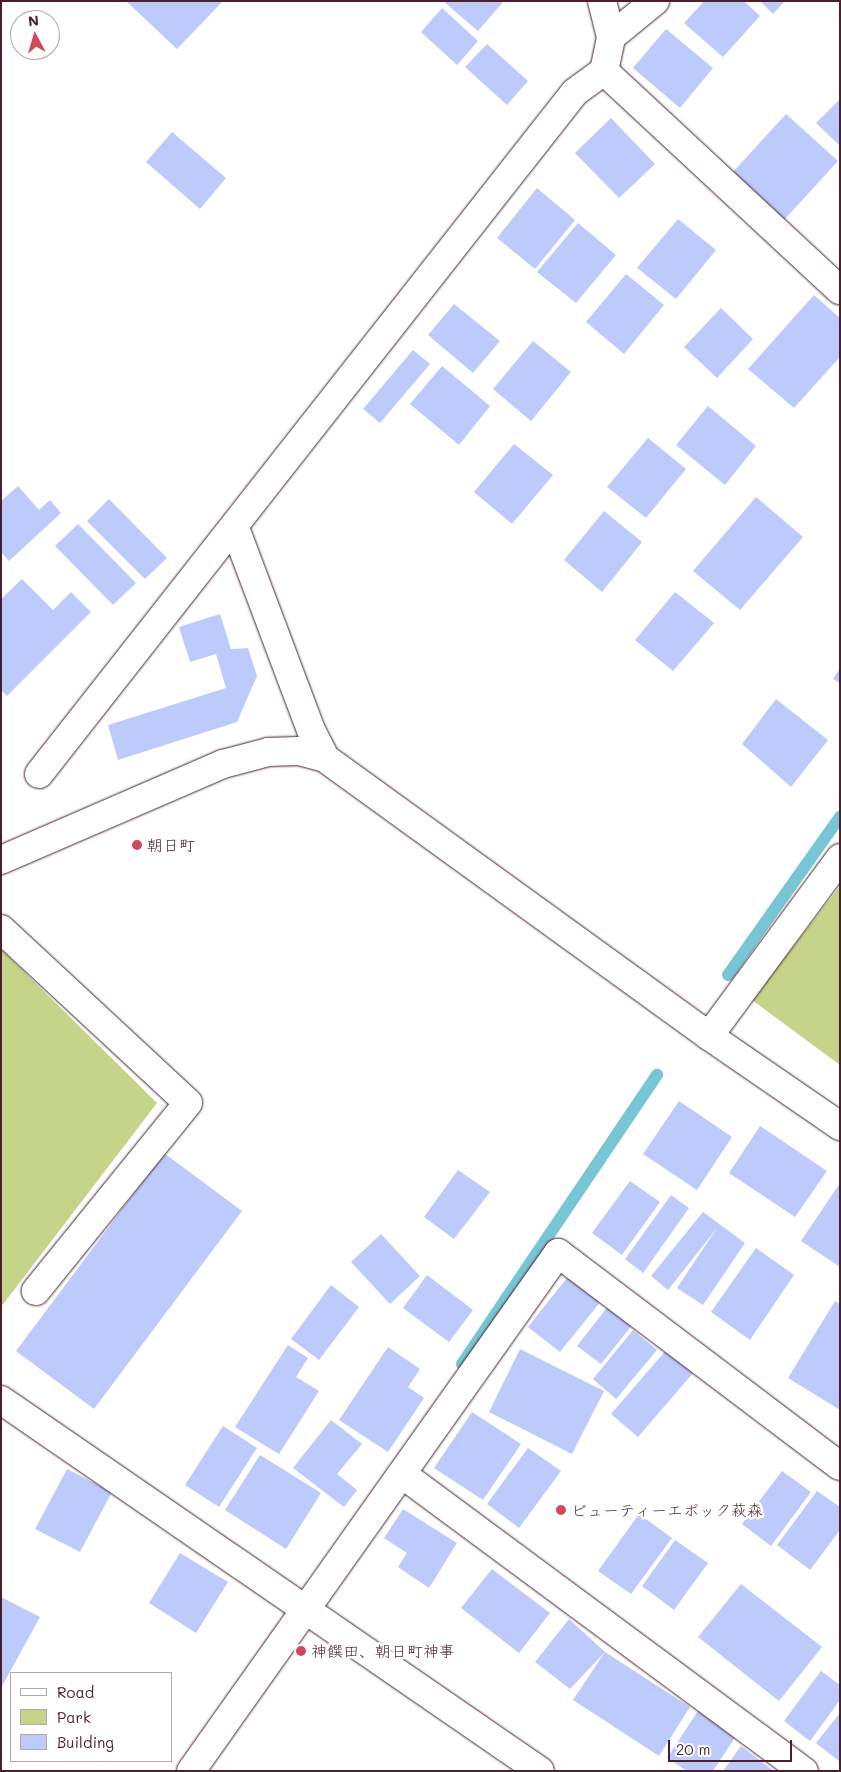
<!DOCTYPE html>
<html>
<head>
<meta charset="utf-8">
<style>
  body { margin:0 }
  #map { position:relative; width:841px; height:1772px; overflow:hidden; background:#fff; font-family:Mali,"Klee One",sans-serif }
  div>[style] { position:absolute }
  .green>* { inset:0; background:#c5d488 }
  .stream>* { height:12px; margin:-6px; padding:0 6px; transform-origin:6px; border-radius:6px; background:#78c6d5 }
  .building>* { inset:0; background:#bdcbfc }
  .roads { filter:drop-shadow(0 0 1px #4a1f2b) drop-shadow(0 0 1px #4a1f2b) }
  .street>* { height:28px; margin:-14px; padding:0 14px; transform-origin:14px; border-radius:14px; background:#fff }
  .secondary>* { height:28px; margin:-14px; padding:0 14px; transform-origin:14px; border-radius:14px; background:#fff }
  .dots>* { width:14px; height:14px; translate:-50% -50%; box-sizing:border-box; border:2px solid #fff; border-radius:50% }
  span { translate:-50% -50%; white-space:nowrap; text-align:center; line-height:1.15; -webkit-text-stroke:5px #fff; paint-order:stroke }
  .poi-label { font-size:16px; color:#4a1f2b }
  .left { translate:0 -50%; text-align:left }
  .frame { position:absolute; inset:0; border:2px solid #4a1f2b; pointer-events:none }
  .legend { position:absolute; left:10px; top:1672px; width:162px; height:90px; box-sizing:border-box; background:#fff; border:1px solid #b7a5aa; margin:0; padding:6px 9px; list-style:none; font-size:15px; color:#4a1f2b }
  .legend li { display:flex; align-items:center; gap:10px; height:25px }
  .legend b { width:25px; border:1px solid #b7a5aa }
  .north { position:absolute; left:10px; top:10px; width:50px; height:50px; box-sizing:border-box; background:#fff; border:1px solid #b7a5aa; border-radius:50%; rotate:354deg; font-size:14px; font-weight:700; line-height:20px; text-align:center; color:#4a1f2b }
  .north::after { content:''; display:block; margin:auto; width:18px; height:22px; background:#d1495b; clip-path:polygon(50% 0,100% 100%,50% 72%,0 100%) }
  .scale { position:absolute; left:668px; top:1740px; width:124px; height:22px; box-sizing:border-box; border:2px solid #4a1f2b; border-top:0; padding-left:6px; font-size:15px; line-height:18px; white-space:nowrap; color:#4a1f2b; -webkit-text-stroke:4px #fff; paint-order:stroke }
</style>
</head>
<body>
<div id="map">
  <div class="green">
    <div style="clip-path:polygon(840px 886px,840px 1065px,752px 1000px)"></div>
    <div style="clip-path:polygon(1px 949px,157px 1103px,1px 1307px)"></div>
  </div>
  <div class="stream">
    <div style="left:728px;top:975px;width:194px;rotate:-54.7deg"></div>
    <div style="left:462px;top:1364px;width:349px;rotate:-56deg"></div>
  </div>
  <div class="building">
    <div style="clip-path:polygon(126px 1px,223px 1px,177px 49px)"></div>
    <div style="clip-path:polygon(443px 1px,504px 1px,478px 31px)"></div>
    <div style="clip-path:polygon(704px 1px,744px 1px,760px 16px,723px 57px,684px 23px)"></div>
    <div style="clip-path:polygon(760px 1px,785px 1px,773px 14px)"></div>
    <div style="clip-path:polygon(442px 8px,478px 41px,457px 65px,421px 32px)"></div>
    <div style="clip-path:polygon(666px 29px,713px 68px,680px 108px,633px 68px)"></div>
    <div style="clip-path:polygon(487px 44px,528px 81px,507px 105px,465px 67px)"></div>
    <div style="clip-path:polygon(840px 99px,840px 146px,816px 123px)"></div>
    <div style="clip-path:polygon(786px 114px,838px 161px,784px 220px,732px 173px)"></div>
    <div style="clip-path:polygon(611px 118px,655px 164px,619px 198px,575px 153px)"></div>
    <div style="clip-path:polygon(172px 132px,226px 178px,200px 209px,146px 162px)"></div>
    <div style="clip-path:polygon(537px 188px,575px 220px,535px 269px,497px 238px)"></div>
    <div style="clip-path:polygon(678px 219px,716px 250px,676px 299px,637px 268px)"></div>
    <div style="clip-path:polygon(578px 223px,616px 255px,576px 303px,537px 272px)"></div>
    <div style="clip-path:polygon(626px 274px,664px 305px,624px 354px,586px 322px)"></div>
    <div style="clip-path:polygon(814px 295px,840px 318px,840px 357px,794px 408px,748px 369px)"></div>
    <div style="clip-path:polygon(454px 304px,500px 341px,473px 373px,428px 335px)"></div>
    <div style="clip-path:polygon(721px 308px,753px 339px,717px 378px,684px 347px)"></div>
    <div style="clip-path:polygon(533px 341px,571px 372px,531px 421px,493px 389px)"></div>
    <div style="clip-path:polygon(413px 350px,430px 364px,380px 423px,363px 409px)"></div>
    <div style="clip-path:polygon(442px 366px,490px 406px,459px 445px,410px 404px)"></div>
    <div style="clip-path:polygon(708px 406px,756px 446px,725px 485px,676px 445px)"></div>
    <div style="clip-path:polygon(648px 438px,686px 469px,646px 518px,607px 487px)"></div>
    <div style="clip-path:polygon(514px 444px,553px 475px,512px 524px,474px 492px)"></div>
    <div style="clip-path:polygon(18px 486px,39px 510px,50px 500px,61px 513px,9px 561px,1px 552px,1px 501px)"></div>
    <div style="clip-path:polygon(756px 497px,803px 537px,740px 610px,693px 571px)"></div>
    <div style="clip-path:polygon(109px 499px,167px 558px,145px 579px,87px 521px)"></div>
    <div style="clip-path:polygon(604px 511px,642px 542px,602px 592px,564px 560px)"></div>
    <div style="clip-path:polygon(78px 524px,136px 583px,113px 605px,55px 546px)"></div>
    <div style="clip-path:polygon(22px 579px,53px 610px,71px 592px,91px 612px,7px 696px,1px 690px,1px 599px)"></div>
    <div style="clip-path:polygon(675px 592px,714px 623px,673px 671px,635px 640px)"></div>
    <div style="clip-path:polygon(220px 614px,231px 649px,248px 648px,257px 676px,237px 722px,118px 760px,108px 725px,226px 688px,216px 654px,190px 662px,179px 627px)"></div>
    <div style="clip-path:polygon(840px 668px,840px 683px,833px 679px)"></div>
    <div style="clip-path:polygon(776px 699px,828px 740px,791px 787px,742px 744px)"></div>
    <div style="clip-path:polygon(679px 1101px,732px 1137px,697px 1190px,643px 1154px)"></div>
    <div style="clip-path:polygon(760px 1126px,827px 1171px,795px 1217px,729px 1173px)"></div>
    <div style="clip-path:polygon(164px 1153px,242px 1211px,94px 1409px,16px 1351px)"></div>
    <div style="clip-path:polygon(458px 1170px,490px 1192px,454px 1239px,424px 1217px)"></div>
    <div style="clip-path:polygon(630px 1181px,660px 1202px,622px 1255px,592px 1233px)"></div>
    <div style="clip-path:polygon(840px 1183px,840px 1267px,801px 1241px)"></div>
    <div style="clip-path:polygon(671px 1195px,689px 1208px,643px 1273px,625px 1259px)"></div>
    <div style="clip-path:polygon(703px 1212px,745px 1243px,703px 1305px,677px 1288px,717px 1228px,668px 1290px,651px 1276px)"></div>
    <div style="clip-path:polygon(381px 1234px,420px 1276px,390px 1304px,351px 1262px)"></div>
    <div style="clip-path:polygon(756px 1248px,794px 1275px,750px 1340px,711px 1312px)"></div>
    <div style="clip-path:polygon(574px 1269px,606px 1295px,560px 1352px,528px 1327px)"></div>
    <div style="clip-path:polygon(427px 1275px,473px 1310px,449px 1342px,403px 1308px)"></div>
    <div style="clip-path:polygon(331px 1285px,359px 1307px,319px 1360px,291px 1339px)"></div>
    <div style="clip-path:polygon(835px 1301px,840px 1304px,840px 1410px,788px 1378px)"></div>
    <div style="clip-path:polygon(609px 1305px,633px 1324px,601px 1364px,577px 1346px)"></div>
    <div style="clip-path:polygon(633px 1330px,657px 1350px,616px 1399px,593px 1379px)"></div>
    <div style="clip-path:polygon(288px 1345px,308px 1358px,296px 1377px,319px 1391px,279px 1454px,235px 1427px)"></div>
    <div style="clip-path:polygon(388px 1347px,420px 1369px,408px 1387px,424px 1398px,388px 1452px,339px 1420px)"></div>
    <div style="clip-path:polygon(520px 1349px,604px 1391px,572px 1454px,489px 1412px)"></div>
    <div style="clip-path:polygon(667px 1349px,694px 1372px,638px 1437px,611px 1414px)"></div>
    <div style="clip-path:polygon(472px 1412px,521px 1444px,483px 1500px,434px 1468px)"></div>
    <div style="clip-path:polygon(331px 1420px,362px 1444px,337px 1474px,357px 1490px,344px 1507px,293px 1468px)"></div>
    <div style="clip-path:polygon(223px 1426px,257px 1448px,219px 1507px,185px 1485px)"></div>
    <div style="clip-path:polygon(528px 1448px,561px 1471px,519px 1528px,487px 1504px)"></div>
    <div style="clip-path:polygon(260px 1455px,321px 1493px,286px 1549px,225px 1510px)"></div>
    <div style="clip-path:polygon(67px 1469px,112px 1492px,80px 1552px,35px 1529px)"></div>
    <div style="clip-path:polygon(782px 1471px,811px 1492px,771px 1546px,742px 1524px)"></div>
    <div style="clip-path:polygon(817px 1491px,840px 1507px,840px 1530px,810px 1570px,777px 1545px)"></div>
    <div style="clip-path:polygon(403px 1509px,457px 1543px,429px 1588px,398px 1567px,407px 1553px,384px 1538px)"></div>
    <div style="clip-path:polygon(639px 1514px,672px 1538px,631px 1594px,598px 1571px)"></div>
    <div style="clip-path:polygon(675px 1540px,708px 1563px,674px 1610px,642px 1586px)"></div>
    <div style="clip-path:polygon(180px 1553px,228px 1582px,196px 1633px,149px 1603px)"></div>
    <div style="clip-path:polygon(492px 1569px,550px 1613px,519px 1653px,461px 1608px)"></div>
    <div style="clip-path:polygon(741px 1584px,822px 1647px,779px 1701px,698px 1637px)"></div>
    <div style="clip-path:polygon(1px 1597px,40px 1617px,1px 1688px)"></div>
    <div style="clip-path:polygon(569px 1619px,605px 1652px,570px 1689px,535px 1662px)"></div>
    <div style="clip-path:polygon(605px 1652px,690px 1707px,659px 1756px,573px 1700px)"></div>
    <div style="clip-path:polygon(821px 1671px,840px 1685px,840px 1700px,810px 1741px,784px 1721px)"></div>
    <div style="clip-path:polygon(698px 1711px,736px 1736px,713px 1771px,687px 1771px,667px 1758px)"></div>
    <div style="clip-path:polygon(840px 1713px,840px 1762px,816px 1743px)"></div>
    <div style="clip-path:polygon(741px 1746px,774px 1771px,723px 1771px)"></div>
  </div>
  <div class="roads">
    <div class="street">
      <div style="left:611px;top:37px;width:57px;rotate:-39.3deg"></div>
      <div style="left:604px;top:71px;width:322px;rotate:42.9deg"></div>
      <div style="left:235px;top:528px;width:216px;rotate:69.4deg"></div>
      <div style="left:311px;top:730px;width:31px;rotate:63deg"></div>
      <div style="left:39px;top:774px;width:867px;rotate:-51.84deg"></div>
      <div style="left:575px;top:92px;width:36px;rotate:-36deg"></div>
      <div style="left:604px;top:71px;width:35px;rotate:-78deg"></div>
      <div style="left:611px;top:37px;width:37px;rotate:-104deg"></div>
      <div style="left:1px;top:929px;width:255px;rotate:42.9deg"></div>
      <div style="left:188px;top:1103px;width:242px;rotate:129deg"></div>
      <div style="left:709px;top:1036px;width:221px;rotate:-53.6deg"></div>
      <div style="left:1px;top:1400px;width:654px;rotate:34.54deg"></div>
      <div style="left:402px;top:1474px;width:500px;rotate:36.5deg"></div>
      <div style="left:191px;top:1771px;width:635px;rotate:-54.68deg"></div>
      <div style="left:558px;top:1253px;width:353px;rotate:37.1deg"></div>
    </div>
    <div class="secondary">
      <div style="left:1px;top:860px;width:242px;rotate:-23.4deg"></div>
      <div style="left:223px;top:764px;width:47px;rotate:-14.9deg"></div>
      <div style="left:268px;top:752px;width:31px;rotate:-2deg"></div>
      <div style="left:299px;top:751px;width:27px;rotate:15deg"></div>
      <div style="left:325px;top:758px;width:474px;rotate:35.9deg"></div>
      <div style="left:709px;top:1036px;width:159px;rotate:34.5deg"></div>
    </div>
  </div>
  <div class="dots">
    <div style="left:137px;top:845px;background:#d1495b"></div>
    <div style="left:561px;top:1510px;background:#d1495b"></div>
    <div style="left:301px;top:1651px;background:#d1495b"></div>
  </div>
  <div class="poi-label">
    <span class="left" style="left:147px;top:845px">朝日町</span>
    <span class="left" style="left:571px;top:1510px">ビューティーエポック萩森</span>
    <span class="left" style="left:311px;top:1651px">神饌田、朝日町神事</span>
  </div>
  <div class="frame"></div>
  <ul class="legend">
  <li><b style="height:6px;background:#fff"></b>Road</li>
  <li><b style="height:14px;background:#c5d488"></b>Park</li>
  <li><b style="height:14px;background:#bdcbfc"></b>Building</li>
  </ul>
  <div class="north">N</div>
  <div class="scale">20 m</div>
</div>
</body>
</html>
